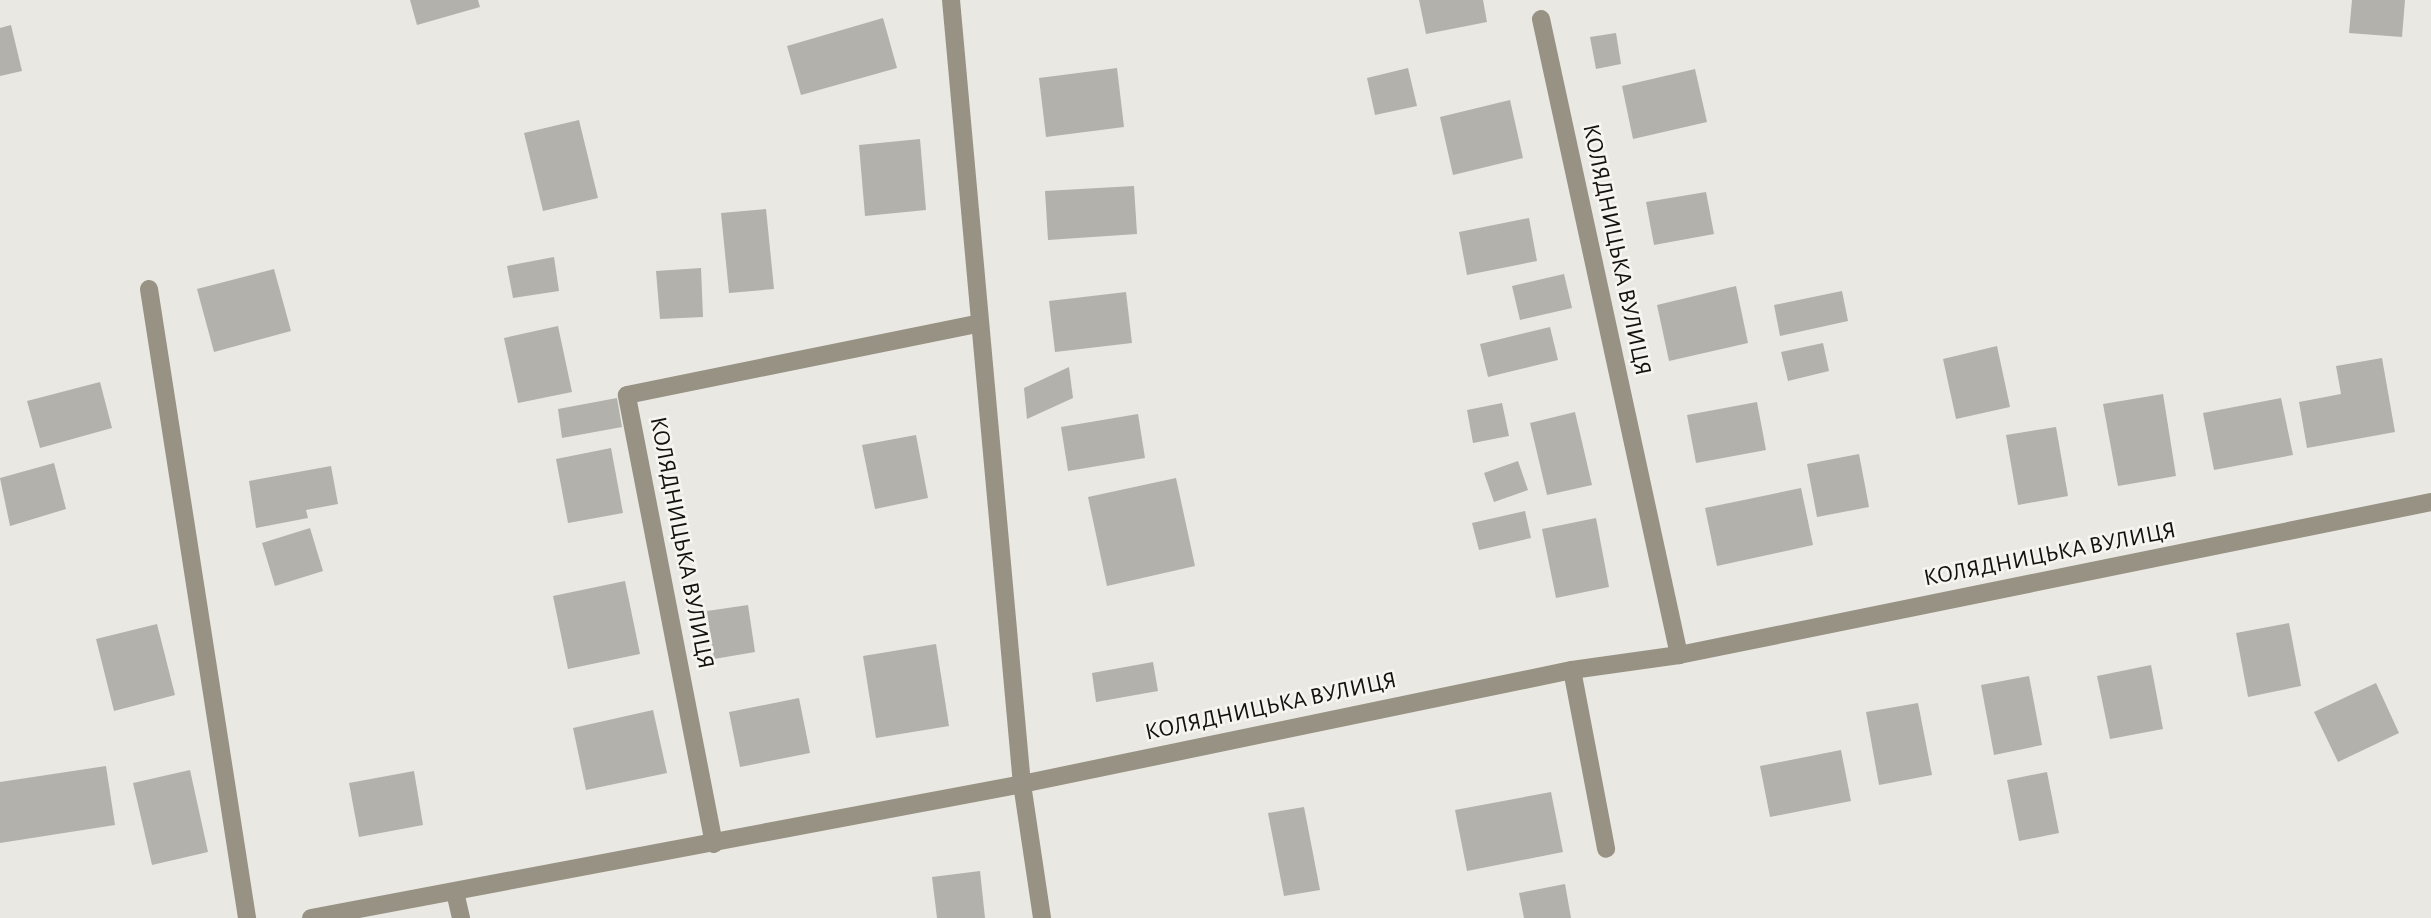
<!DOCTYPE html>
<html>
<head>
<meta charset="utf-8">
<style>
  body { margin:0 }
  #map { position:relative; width:2431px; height:918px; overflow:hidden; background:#eae8e2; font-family:"Alegreya Sans",sans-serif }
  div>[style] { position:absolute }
  .building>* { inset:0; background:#b2b1ab }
  .minor>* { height:18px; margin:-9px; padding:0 9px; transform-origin:9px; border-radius:9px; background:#979284 }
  span { translate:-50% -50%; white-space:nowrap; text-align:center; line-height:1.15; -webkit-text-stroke:5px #f7f5ef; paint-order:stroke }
  .street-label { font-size:24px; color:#131210 }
</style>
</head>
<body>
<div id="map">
  <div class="building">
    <div style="clip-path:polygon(410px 0,478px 0,480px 7px,417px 25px)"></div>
    <div style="clip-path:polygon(1419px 0,1483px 0,1487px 22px,1426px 34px)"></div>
    <div style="clip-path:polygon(2352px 0,2405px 0,2402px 37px,2349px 33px)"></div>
    <div style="clip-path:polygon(883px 18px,897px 68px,801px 95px,787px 46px)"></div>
    <div style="clip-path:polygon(11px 25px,22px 71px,0 76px,0 28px)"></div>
    <div style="clip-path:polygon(1616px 33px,1621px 64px,1596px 69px,1590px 37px)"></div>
    <div style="clip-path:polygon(1117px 68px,1124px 127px,1046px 137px,1039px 78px)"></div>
    <div style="clip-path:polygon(1408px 68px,1417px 106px,1375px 115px,1367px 78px)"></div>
    <div style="clip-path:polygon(1695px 69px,1707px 122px,1633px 139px,1622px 86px)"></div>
    <div style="clip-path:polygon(1510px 100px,1523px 158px,1453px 175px,1440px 117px)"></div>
    <div style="clip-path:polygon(579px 120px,598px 198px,543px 211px,524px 133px)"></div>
    <div style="clip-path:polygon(920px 139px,926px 210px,865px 216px,859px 145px)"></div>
    <div style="clip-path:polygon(1134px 186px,1137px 234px,1048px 240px,1045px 191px)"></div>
    <div style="clip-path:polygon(1706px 192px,1714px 234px,1654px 245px,1646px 202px)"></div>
    <div style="clip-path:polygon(766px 209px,774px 289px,729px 293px,721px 213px)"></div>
    <div style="clip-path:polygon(1529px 218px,1537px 261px,1467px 275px,1459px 232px)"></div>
    <div style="clip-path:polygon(554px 257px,559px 291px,513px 298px,507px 266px)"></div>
    <div style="clip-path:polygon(701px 268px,703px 317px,660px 319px,656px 271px)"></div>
    <div style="clip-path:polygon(274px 269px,291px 331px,214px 352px,197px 289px)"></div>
    <div style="clip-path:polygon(1564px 274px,1572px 308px,1520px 320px,1512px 286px)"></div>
    <div style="clip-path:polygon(1736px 286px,1748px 343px,1669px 361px,1657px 305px)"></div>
    <div style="clip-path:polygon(1842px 291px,1848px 321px,1780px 336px,1774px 305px)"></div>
    <div style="clip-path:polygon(1126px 292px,1132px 343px,1055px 352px,1049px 301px)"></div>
    <div style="clip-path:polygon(558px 326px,572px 392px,518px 403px,504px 338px)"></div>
    <div style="clip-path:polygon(1550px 327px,1558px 360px,1488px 377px,1480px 344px)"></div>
    <div style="clip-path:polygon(1823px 343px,1829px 371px,1788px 381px,1781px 352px)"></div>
    <div style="clip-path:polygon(1997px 346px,2010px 407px,1956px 419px,1943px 359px)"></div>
    <div style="clip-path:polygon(2382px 358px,2395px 432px,2307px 448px,2299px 402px,2341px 394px,2336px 366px)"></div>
    <div style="clip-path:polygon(1069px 367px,1073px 398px,1027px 419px,1024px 388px)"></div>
    <div style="clip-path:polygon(100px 382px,112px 428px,40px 448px,27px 401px)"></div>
    <div style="clip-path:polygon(2163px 394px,2176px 476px,2118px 486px,2103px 404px)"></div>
    <div style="clip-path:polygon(617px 398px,622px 427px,562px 438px,558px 409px)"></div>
    <div style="clip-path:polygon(2281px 398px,2293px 455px,2214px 470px,2203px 413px)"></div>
    <div style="clip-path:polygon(1757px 402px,1766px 450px,1696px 463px,1687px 415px)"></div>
    <div style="clip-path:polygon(1502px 403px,1509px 436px,1473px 443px,1467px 410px)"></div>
    <div style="clip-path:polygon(1575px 412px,1592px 485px,1547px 495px,1530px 423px)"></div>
    <div style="clip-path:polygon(1138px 414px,1145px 458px,1068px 471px,1061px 427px)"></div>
    <div style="clip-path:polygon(2056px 427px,2068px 496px,2018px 505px,2006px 435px)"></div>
    <div style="clip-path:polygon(916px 435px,928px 498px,875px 509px,862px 445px)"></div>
    <div style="clip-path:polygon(611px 448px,623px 513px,568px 523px,556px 459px)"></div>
    <div style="clip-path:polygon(1859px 454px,1869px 507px,1817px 517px,1807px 464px)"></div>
    <div style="clip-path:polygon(1518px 461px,1528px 490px,1494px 502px,1484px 473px)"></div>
    <div style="clip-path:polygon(54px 463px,66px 509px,10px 526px,0 478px)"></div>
    <div style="clip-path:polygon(331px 466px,338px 504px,306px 510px,308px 518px,256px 528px,249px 481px)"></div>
    <div style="clip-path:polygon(1176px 478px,1195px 566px,1107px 586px,1088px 497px)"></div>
    <div style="clip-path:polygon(1801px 488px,1813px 545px,1717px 566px,1705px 508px)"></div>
    <div style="clip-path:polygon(1525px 511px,1531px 538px,1479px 550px,1472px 523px)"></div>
    <div style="clip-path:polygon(1596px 518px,1609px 587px,1556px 598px,1542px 529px)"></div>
    <div style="clip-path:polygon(310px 528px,323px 571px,275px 586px,262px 543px)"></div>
    <div style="clip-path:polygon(625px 581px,640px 654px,568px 669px,553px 596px)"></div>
    <div style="clip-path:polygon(748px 605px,755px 652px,714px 659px,707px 611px)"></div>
    <div style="clip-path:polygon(2289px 623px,2301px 686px,2248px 697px,2236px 633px)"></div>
    <div style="clip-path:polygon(157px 624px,175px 695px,114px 711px,96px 639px)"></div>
    <div style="clip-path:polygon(936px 644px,949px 726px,876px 738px,863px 656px)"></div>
    <div style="clip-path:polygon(1153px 662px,1158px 691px,1096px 702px,1092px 673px)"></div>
    <div style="clip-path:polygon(2151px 665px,2163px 729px,2110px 739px,2097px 676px)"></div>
    <div style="clip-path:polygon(2029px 676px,2042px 745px,1994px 755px,1981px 685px)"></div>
    <div style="clip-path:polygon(2376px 683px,2399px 733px,2338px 762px,2314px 712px)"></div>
    <div style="clip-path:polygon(799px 698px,810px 753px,740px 767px,729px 712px)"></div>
    <div style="clip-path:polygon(1918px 703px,1932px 775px,1879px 785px,1866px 712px)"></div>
    <div style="clip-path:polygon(653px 710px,667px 773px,586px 790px,573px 728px)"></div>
    <div style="clip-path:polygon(1841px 750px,1851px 801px,1770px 817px,1760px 766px)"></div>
    <div style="clip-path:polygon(106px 766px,115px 825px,0 843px,0 782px)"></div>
    <div style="clip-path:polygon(190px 770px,208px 852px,152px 865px,133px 783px)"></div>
    <div style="clip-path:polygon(414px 771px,423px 825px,359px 837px,349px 783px)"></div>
    <div style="clip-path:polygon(2047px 772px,2059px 833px,2019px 841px,2007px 780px)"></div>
    <div style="clip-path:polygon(1551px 792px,1563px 852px,1467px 871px,1455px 810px)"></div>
    <div style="clip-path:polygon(1304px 807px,1320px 890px,1284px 896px,1268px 813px)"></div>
    <div style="clip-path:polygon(980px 871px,985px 918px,937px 918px,932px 877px)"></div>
    <div style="clip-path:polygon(1565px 884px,1571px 918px,1524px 918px,1519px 893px)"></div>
  </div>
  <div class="minor">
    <div style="left:951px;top:0;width:787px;rotate:84.83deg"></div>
    <div style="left:1022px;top:784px;width:135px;rotate:81.5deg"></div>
    <div style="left:1541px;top:19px;width:651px;rotate:77.76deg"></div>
    <div style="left:149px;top:289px;width:637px;rotate:81.14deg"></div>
    <div style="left:1572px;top:670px;width:182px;rotate:79.2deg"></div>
    <div style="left:714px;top:844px;width:457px;rotate:-101deg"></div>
    <div style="left:627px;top:395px;width:357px;rotate:-11.5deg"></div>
    <div style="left:455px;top:892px;width:27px;rotate:77deg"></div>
    <div style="left:311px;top:918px;width:724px;rotate:-10.67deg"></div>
    <div style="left:1022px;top:784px;width:562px;rotate:-11.71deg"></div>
    <div style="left:1572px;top:670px;width:108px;rotate:-8deg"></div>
    <div style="left:1679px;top:655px;width:767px;rotate:-11.5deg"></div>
  </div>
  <div class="street-label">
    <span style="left:1616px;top:250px;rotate:78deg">КОЛЯДНИЦЬКА ВУЛИЦЯ</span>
    <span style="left:681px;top:543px;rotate:79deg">КОЛЯДНИЦЬКА ВУЛИЦЯ</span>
    <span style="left:2050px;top:555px;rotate:-11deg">КОЛЯДНИЦЬКА ВУЛИЦЯ</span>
    <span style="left:1271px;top:707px;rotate:-12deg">КОЛЯДНИЦЬКА ВУЛИЦЯ</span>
  </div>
</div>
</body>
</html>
